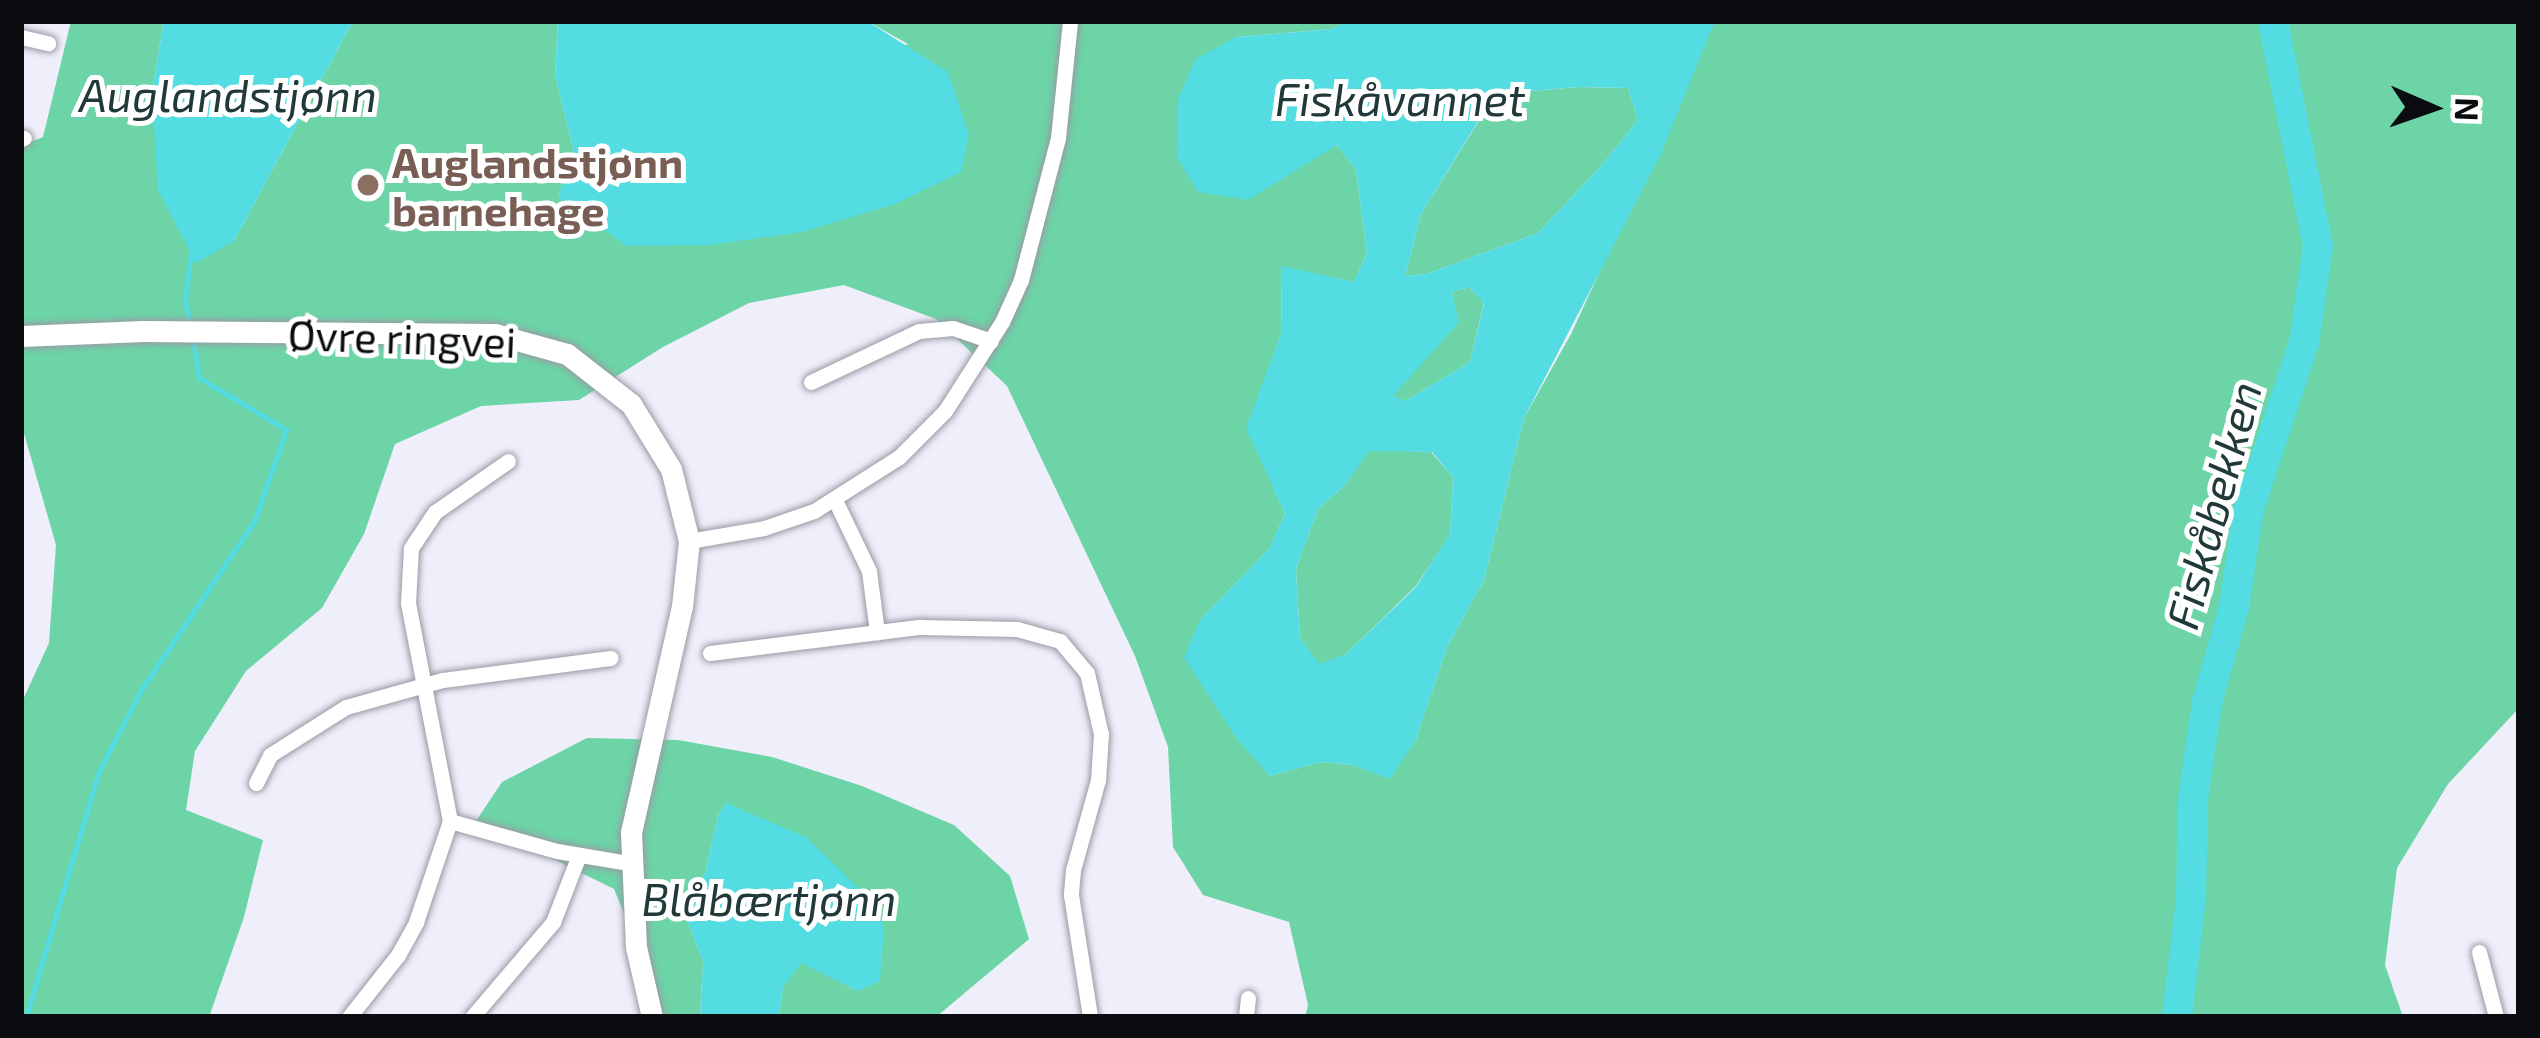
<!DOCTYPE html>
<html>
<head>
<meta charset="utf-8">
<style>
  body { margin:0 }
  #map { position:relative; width:2540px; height:1038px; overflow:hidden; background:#eeeffa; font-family:"Exo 2",sans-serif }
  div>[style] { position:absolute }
  .forest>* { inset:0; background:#6cd4a7 }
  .water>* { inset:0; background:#53dce1 }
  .stream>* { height:4.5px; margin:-2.25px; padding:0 2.25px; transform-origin:2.25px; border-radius:2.25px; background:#53dce1 }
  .river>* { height:30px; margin:-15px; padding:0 15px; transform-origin:15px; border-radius:15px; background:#53dce1 }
  .roads { filter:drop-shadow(0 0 3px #9a9ba5) drop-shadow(0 0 3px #9a9ba5) }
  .street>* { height:15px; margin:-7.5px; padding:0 7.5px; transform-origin:7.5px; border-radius:7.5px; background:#fff }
  .secondary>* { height:21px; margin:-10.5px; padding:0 10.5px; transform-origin:10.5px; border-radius:10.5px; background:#fff }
  .dots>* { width:33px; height:33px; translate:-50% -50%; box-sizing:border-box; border:6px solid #fff; border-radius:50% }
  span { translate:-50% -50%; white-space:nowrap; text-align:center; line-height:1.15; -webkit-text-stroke:10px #fff; paint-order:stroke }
  .education-label { font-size:42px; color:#785e54; font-weight:700 }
  .left { translate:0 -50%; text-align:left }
  .street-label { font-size:42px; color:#0b0c0f }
  .water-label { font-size:45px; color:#213939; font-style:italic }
  .frame { position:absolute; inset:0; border:24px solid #0b0c0f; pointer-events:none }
  .north { position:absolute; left:2372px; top:48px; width:120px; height:120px; -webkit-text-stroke:9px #fff; paint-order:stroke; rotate:92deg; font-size:33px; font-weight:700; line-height:48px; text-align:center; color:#0b0c0f }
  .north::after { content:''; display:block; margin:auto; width:42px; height:54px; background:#0b0c0f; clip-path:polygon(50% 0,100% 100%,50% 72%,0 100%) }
</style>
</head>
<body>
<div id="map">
  <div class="forest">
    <div style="clip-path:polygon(71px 21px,164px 21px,152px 92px,234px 241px,353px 21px,558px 21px,555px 75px,574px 152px,558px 197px,908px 44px,867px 21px,1348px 21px,1332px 29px,1236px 37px,1309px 159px,1337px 145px,1356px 170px,1367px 253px,1354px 282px,1282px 267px,1281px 334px,1247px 428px,1285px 514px,1269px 549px,1200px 620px,1270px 776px,1320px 762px,1353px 765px,1389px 778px,1416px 739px,1447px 647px,1484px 580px,1524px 418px,1571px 334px,1715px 21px,2519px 21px,2519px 708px,2448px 784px,2397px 868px,2385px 965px,2403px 1017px,1305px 1017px,1308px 1005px,1289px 922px,1203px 895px,1173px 847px,1168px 747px,1135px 656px,1007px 386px,936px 319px,844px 285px,749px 303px,663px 347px,579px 400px,481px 406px,395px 444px,364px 534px,322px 608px,246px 671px,195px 751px,186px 810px,263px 840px,244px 917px,209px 1017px,21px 1017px,21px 704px,49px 643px,56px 545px,21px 423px,21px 146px,43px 137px)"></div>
    <div style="clip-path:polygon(1578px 87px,1628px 88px,1638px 120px,1602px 165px,1538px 233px,1427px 274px,1405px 276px,1421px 214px,1490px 103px,1481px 95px)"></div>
    <div style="clip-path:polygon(1469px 287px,1484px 302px,1470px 362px,1405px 401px,1392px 396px,1458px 322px,1452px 292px)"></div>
    <div style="clip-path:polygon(1369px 450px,1431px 452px,1453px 477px,1450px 535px,1416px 586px,1345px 655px,1320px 665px,1300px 639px,1296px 569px,1318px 509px,1345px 485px)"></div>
    <div style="clip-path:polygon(587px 738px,678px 740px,772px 757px,862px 786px,954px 825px,1010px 876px,1029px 939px,936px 1017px,779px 1017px,783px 987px,801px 962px,858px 991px,719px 813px,705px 873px,684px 913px,703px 961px,700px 1017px,654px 1017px,646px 967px,614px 889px,476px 821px,502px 782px)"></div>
  </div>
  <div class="water">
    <div style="clip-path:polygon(164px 21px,353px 21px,234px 241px,196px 263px,158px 190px,152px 92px)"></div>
    <div style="clip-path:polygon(558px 21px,867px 21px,948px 72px,969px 135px,961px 172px,895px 204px,802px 232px,709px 245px,627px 246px,558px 197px,574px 152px,555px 75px)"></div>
    <div style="clip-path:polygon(evenodd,1348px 21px,1715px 21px,1660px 156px,1524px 418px,1484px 580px,1447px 647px,1416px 739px,1390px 779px,1353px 765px,1320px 762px,1270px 776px,1236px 738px,1184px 657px,1200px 620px,1269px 549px,1285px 514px,1246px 428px,1281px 334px,1282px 266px,1354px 282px,1367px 253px,1356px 170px,1337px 145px,1248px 200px,1198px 192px,1177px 157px,1178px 99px,1196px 59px,1236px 37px,1332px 29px,1348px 21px,1578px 87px,1628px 88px,1638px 120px,1602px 165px,1538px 233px,1427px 274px,1405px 276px,1421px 214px,1490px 102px,1482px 95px,1578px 87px,1348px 21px,1469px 287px,1484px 303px,1470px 362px,1405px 401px,1393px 396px,1459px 322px,1452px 292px,1469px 287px,1348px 21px,1369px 451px,1432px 452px,1453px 477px,1450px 534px,1416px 587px,1345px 655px,1320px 664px,1300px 639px,1296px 569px,1318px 509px,1345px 485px,1369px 451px)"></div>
    <div style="clip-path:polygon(726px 803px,806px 837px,877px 906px,884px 929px,880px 981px,858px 991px,801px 963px,783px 987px,779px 1017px,700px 1017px,703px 961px,684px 913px,705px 873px,719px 813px)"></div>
  </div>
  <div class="stream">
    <div style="left:190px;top:324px;width:25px;rotate:-102deg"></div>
    <div style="left:185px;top:300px;width:47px;rotate:-82.7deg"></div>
    <div style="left:26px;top:1017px;width:257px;rotate:-73.5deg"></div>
    <div style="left:99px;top:771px;width:95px;rotate:-62.4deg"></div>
    <div style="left:143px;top:687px;width:199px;rotate:-56.1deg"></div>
    <div style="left:254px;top:522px;width:97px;rotate:-70.8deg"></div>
    <div style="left:286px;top:430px;width:101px;rotate:-149.1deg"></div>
    <div style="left:199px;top:378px;width:37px;rotate:-99deg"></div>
  </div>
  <div class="river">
    <div style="left:2177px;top:1017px;width:121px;rotate:-83.3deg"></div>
    <div style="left:2191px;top:897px;width:98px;rotate:-88.8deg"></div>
    <div style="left:2193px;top:799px;width:98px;rotate:-81.8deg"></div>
    <div style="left:2207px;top:702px;width:99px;rotate:-74.1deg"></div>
    <div style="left:2234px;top:607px;width:96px;rotate:-81.6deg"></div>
    <div style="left:2248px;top:512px;width:178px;rotate:-71.7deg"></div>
    <div style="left:2304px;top:343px;width:98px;rotate:-81.8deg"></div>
    <div style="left:2318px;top:246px;width:229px;rotate:-101.3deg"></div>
  </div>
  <div class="roads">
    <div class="street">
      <div style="left:21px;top:37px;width:28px;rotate:13deg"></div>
      <div style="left:21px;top:139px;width:3px;rotate:-18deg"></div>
      <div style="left:811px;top:382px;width:119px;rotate:-25.3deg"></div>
      <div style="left:919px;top:331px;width:34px;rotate:-5deg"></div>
      <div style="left:953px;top:328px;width:40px;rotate:18.9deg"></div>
      <div style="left:835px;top:500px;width:79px;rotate:64.4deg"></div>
      <div style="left:869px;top:571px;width:62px;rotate:82.5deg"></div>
      <div style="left:689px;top:541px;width:76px;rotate:-9.8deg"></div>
      <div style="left:764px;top:528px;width:53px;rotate:-18.8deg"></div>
      <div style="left:814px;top:511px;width:101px;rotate:-32.4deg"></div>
      <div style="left:899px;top:457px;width:65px;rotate:-45deg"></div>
      <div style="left:945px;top:411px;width:106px;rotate:-57.4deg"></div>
      <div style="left:1002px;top:322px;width:46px;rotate:-65.7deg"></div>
      <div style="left:1021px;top:280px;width:147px;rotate:-75.4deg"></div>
      <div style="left:1058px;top:138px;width:118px;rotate:-84.1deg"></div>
      <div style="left:710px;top:653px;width:212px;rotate:-7.1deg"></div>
      <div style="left:920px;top:627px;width:97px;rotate:1.2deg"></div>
      <div style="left:1017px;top:629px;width:45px;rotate:15.6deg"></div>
      <div style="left:1060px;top:641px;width:42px;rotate:49.8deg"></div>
      <div style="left:1087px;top:673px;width:63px;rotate:77.1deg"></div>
      <div style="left:1101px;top:734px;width:46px;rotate:93.7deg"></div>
      <div style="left:1098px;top:780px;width:93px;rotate:105.5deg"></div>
      <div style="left:1073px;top:870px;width:25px;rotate:95deg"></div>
      <div style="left:1071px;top:895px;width:123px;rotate:81.1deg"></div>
      <div style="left:256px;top:783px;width:31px;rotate:-63deg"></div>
      <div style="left:270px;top:755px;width:90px;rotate:-32.3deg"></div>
      <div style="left:346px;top:707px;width:101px;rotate:-15.6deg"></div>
      <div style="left:443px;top:680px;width:169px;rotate:-7.5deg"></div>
      <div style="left:450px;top:821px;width:111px;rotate:15.7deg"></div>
      <div style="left:557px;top:851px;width:73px;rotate:9.5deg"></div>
      <div style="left:2479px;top:952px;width:67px;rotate:75.3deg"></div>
      <div style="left:349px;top:1017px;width:79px;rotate:-51.7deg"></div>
      <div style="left:398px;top:955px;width:38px;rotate:-61deg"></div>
      <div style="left:416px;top:922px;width:107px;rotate:-71.4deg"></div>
      <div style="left:450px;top:821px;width:222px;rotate:-100.9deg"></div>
      <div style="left:408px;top:603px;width:55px;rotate:-86.9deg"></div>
      <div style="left:411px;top:548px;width:43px;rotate:-56.3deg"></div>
      <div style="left:435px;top:512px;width:89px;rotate:-34.9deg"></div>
      <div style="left:472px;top:1017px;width:125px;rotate:-49.5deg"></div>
      <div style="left:553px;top:922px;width:72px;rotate:-68.8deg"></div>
      <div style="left:1246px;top:1017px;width:19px;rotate:-84deg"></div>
    </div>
    <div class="secondary">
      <div style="left:21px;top:336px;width:122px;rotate:-2.3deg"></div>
      <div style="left:143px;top:331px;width:352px;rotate:0.5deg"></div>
      <div style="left:495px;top:334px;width:75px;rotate:15.5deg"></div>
      <div style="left:567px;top:354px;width:81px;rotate:38deg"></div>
      <div style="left:631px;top:404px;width:76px;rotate:58.4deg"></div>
      <div style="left:671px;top:469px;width:74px;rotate:76deg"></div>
      <div style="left:689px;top:541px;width:65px;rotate:96.1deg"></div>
      <div style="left:682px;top:606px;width:232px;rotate:102.7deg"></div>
      <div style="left:631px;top:832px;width:115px;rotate:87.5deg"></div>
      <div style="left:636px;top:947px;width:72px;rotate:77.1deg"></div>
    </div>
  </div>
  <div class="dots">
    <div style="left:368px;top:185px;background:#8d6e63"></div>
  </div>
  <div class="education-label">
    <span class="left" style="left:392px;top:185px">Auglandstjønn<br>barnehage</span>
  </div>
  <div class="street-label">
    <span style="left:402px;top:337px;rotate:2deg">Øvre ringvei</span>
  </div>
  <div class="water-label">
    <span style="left:228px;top:95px">Auglandstjønn</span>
    <span style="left:1400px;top:99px">Fiskåvannet</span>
    <span style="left:2213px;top:505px;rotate:-75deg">Fiskåbekken</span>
    <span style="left:769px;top:899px">Blåbærtjønn</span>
  </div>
  <div class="frame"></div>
  <div class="north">N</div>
</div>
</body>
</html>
